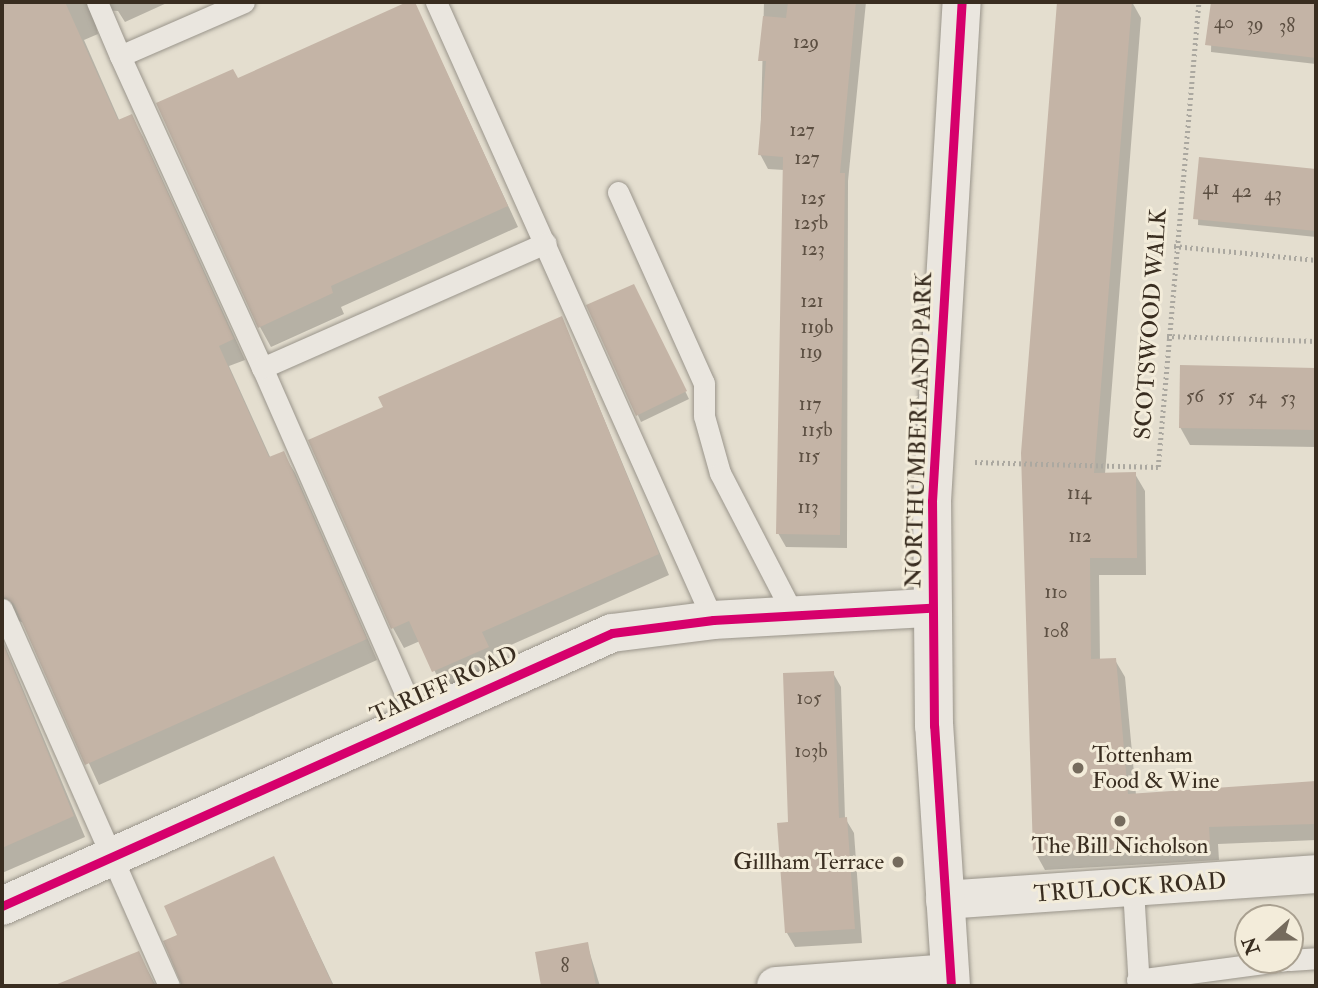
<!DOCTYPE html>
<html>
<head>
<meta charset="utf-8">
<style>
  body { margin:0 }
  #map { position:relative; width:1318px; height:988px; overflow:hidden; background:#e4decf; font-family:"IM FELL Double Pica",serif }
  div>[style] { position:absolute }
  .shadow>* { inset:0; background:#0003 }
  .building>* { inset:0; background:#c4b4a6 }
  .path>* { height:4.5px; margin-top:-2.25px; transform-origin:0; background:repeating-linear-gradient(90deg,#aba8a0 0 2px,transparent 0 5.5px) }
  .roads { filter:drop-shadow(0 0 2px #9a958b) drop-shadow(0 0 2px #9a958b) }
  .lane>* { height:21px; margin:-10.5px; padding:0 10.5px; transform-origin:10.5px; border-radius:10.5px; background:#eae6df }
  .street>* { height:38px; margin:-19px; padding:0 19px; transform-origin:19px; border-radius:19px; background:#eae6df }
  .secondary>* { height:38px; margin:-19px; padding:0 19px; transform-origin:19px; border-radius:19px; background:#eae6df }
  .cycleway>* { height:9px; margin:-4.5px; padding:0 4.5px; transform-origin:4.5px; border-radius:4.5px; background:#d6006c }
  .dots>* { width:19px; height:19px; translate:-50% -50%; box-sizing:border-box; border:4px solid #f3ecda; border-radius:50% }
  span { translate:-50% -50%; white-space:nowrap; text-align:center; line-height:1.15; -webkit-text-stroke:6px #f3ecda; paint-order:stroke }
  .number-label { font-size:19px; color:#5c4f42 }
  .number-label span { -webkit-text-stroke-width:0 }
  .street-label { font-size:23px; color:#392d20 }
  .poi-label { font-size:23px; color:#392d20 }
  .left { translate:0 -50%; text-align:left }
  .right { translate:-100% -50%; text-align:right }
  .frame { position:absolute; inset:0; border:4px solid #392d20; pointer-events:none }
  .north { position:absolute; left:1234px; top:904px; width:70px; height:70px; box-sizing:border-box; background:#f3ecda; border:2px solid #a9a090; border-radius:50%; rotate:249deg; font-size:19px; font-weight:700; line-height:28px; text-align:center; color:#392d20 }
  .north::after { content:''; display:block; margin:auto; width:24px; height:32px; background:#756b5d; clip-path:polygon(50% 0,100% 100%,50% 72%,0 100%) }
</style>
</head>
<body>
<div id="map">
  <div class="shadow">
    <div style="clip-path:polygon(2px 2px,169px 2px,125px 22px,118px 11px,103px 10px,95px 21px,98px 34px,84px 40px,120px 122px,131px 116px,143px 137px,245px 360px,229px 366px,271px 459px,283px 453px,295px 473px,377px 660px,99px 785px,24px 623px,8px 617px,2px 633px,2px 550px,8px 547px,2px 532px)"></div>
    <div style="clip-path:polygon(414px 2px,518px 227px,341px 307px,344px 314px,271px 347px,260px 327px,238px 80px)"></div>
    <div style="clip-path:polygon(764px 2px,866px 2px,848px 181px,847px 548px,786px 547px,778px 533px,784px 170px,768px 169px,760px 154px)"></div>
    <div style="clip-path:polygon(1058px 2px,1132px 2px,1141px 18px,1105px 474px,1135px 474px,1145px 491px,1146px 575px,1099px 575px,1100px 661px,1115px 660px,1125px 677px,1136px 795px,1316px 784px,1316px 840px,1218px 844px,1219px 860px,1045px 870px,1035px 852px,1022px 453px)"></div>
    <div style="clip-path:polygon(1212px 2px,1316px 2px,1316px 64px,1211px 52px)"></div>
    <div style="clip-path:polygon(1200px 159px,1316px 170px,1316px 237px,1198px 225px)"></div>
    <div style="clip-path:polygon(637px 293px,689px 399px,641px 422px,589px 306px)"></div>
    <div style="clip-path:polygon(562px 318px,669px 575px,493px 653px,499px 668px,445px 692px,420px 641px,404px 648px,393px 628px,386px 408px)"></div>
    <div style="clip-path:polygon(1182px 367px,1316px 370px,1316px 447px,1190px 445px,1180px 427px)"></div>
    <div style="clip-path:polygon(2px 639px,85px 837px,2px 873px)"></div>
    <div style="clip-path:polygon(833px 673px,841px 687px,845px 818px,854px 833px,862px 943px,795px 947px,787px 933px,779px 824px,790px 823px)"></div>
    <div style="clip-path:polygon(274px 859px,334px 986px,181px 986px,179px 936px)"></div>
    <div style="clip-path:polygon(587px 944px,600px 986px,543px 986px,537px 953px)"></div>
    <div style="clip-path:polygon(138px 953px,156px 986px,57px 986px)"></div>
  </div>
  <div class="building">
    <div style="clip-path:polygon(2px 2px,65px 2px,118px 120px,132px 114px,234px 339px,219px 346px,269px 457px,284px 451px,367px 639px,85px 765px,14px 604px,2px 596px)"></div>
    <div style="clip-path:polygon(407px 2px,415px 2px,508px 206px,331px 286px,333px 293px,258px 328px,156px 103px,233px 69px,238px 78px)"></div>
    <div style="clip-path:polygon(788px 2px,856px 2px,840px 173px,845px 173px,840px 535px,776px 534px,783px 157px,758px 155px,766px 61px,758px 61px,763px 16px,786px 18px)"></div>
    <div style="clip-path:polygon(1057px 2px,1132px 2px,1094px 473px,1136px 472px,1137px 558px,1090px 558px,1091px 659px,1116px 658px,1128px 794px,1316px 781px,1316px 824px,1209px 827px,1210px 843px,1033px 853px,1021px 453px)"></div>
    <div style="clip-path:polygon(1211px 2px,1316px 2px,1316px 58px,1205px 45px)"></div>
    <div style="clip-path:polygon(1199px 157px,1316px 169px,1316px 231px,1193px 219px)"></div>
    <div style="clip-path:polygon(634px 284px,687px 391px,636px 416px,586px 305px)"></div>
    <div style="clip-path:polygon(562px 316px,659px 554px,482px 632px,489px 647px,432px 672px,409px 621px,391px 629px,308px 440px,383px 407px,378px 397px)"></div>
    <div style="clip-path:polygon(1180px 365px,1316px 368px,1316px 430px,1179px 428px)"></div>
    <div style="clip-path:polygon(2px 641px,74px 816px,2px 848px)"></div>
    <div style="clip-path:polygon(834px 671px,839px 818px,847px 817px,855px 929px,785px 933px,777px 823px,788px 822px,783px 673px)"></div>
    <div style="clip-path:polygon(274px 856px,333px 986px,182px 986px,163px 941px,177px 935px,164px 906px)"></div>
    <div style="clip-path:polygon(588px 942px,596px 986px,541px 986px,535px 952px)"></div>
    <div style="clip-path:polygon(139px 951px,155px 986px,55px 986px,55px 985px)"></div>
  </div>
  <div class="path">
    <div style="left:1174px;top:246px;width:143px;rotate:5.6deg"></div>
    <div style="left:1167px;top:336px;width:149px;rotate:1.9deg"></div>
    <div style="left:975px;top:462px;width:183px;rotate:1.6deg"></div>
    <div style="left:1158px;top:467px;width:467px;rotate:-85deg"></div>
  </div>
  <div class="roads">
    <div class="lane">
      <div style="left:97px;top:2px;width:59px;rotate:66.9deg"></div>
      <div style="left:244px;top:2px;width:135px;rotate:156.5deg"></div>
      <div style="left:120px;top:56px;width:343px;rotate:65.5deg"></div>
      <div style="left:436px;top:2px;width:677px;rotate:65.86deg"></div>
      <div style="left:618px;top:192px;width:209px;rotate:65.8deg"></div>
      <div style="left:704px;top:383px;width:33px;rotate:90deg"></div>
      <div style="left:704px;top:416px;width:59px;rotate:74.3deg"></div>
      <div style="left:720px;top:473px;width:161px;rotate:62.6deg"></div>
      <div style="left:2px;top:609px;width:412px;rotate:66.1deg"></div>
      <div style="left:416px;top:718px;width:382px;rotate:-113.7deg"></div>
      <div style="left:262px;top:368px;width:310px;rotate:-23.8deg"></div>
      <div style="left:1133px;top:889px;width:97px;rotate:86.5deg"></div>
      <div style="left:1290px;top:960px;width:26px;rotate:-4deg"></div>
      <div style="left:1137px;top:980px;width:150px;rotate:-7.6deg"></div>
    </div>
    <div class="street">
      <div style="left:945px;top:900px;width:372px;rotate:-4deg"></div>
      <div style="left:2px;top:906px;width:668px;rotate:-24.11deg"></div>
      <div style="left:612px;top:633px;width:102px;rotate:-7.3deg"></div>
      <div style="left:713px;top:620px;width:218px;rotate:-3.2deg"></div>
      <div style="left:776px;top:986px;width:173px;rotate:-4.3deg"></div>
    </div>
    <div class="secondary">
      <div style="left:951px;top:986px;width:261px;rotate:-93.7deg"></div>
      <div style="left:934px;top:726px;width:225px;rotate:-90.5deg"></div>
      <div style="left:932px;top:501px;width:500px;rotate:-86.6deg"></div>
    </div>
  </div>
  <div class="cycleway">
    <div style="left:2px;top:906px;width:668px;rotate:-24.11deg"></div>
    <div style="left:612px;top:633px;width:102px;rotate:-7.3deg"></div>
    <div style="left:713px;top:620px;width:218px;rotate:-3.2deg"></div>
    <div style="left:951px;top:986px;width:261px;rotate:-93.7deg"></div>
    <div style="left:934px;top:726px;width:225px;rotate:-90.5deg"></div>
    <div style="left:932px;top:501px;width:500px;rotate:-86.6deg"></div>
  </div>
  <div class="dots">
    <div style="left:1078px;top:768px;background:#756b5d"></div>
    <div style="left:1120px;top:821px;background:#756b5d"></div>
    <div style="left:898px;top:862px;background:#756b5d"></div>
  </div>
  <div class="number-label">
    <span style="left:1224px;top:23px">40</span>
    <span style="left:1255px;top:25px">39</span>
    <span style="left:1287px;top:27px">38</span>
    <span style="left:806px;top:43px">129</span>
    <span style="left:802px;top:131px">127</span>
    <span style="left:807px;top:159px">127</span>
    <span style="left:1211px;top:189px">41</span>
    <span style="left:1242px;top:192px">42</span>
    <span style="left:1273px;top:195px">43</span>
    <span style="left:813px;top:199px">125</span>
    <span style="left:811px;top:224px">125b</span>
    <span style="left:813px;top:250px">123</span>
    <span style="left:812px;top:302px">121</span>
    <span style="left:817px;top:328px">119b</span>
    <span style="left:811px;top:353px">119</span>
    <span style="left:1195px;top:397px">56</span>
    <span style="left:1226px;top:397px">55</span>
    <span style="left:1257px;top:398px">54</span>
    <span style="left:1288px;top:399px">53</span>
    <span style="left:810px;top:405px">117</span>
    <span style="left:817px;top:431px">115b</span>
    <span style="left:809px;top:457px">115</span>
    <span style="left:1079px;top:494px">114</span>
    <span style="left:808px;top:508px">113</span>
    <span style="left:1080px;top:537px">112</span>
    <span style="left:1056px;top:593px">110</span>
    <span style="left:1056px;top:632px">108</span>
    <span style="left:809px;top:699px">105</span>
    <span style="left:811px;top:752px">103b</span>
    <span style="left:565px;top:967px">8</span>
  </div>
  <div class="street-label">
    <span style="left:1151px;top:324px;rotate:-86deg">SCOTSWOOD WALK</span>
    <span style="left:919px;top:430px;rotate:-88deg">NORTHUMBERLAND PARK</span>
    <span style="left:444px;top:685px;rotate:-24deg">TARIFF ROAD</span>
    <span style="left:1130px;top:888px;rotate:-4deg">TRULOCK ROAD</span>
  </div>
  <div class="poi-label">
    <span class="left" style="left:1092px;top:768px">Tottenham<br>Food &amp; Wine</span>
    <span style="left:1120px;top:846px">The Bill Nicholson</span>
    <span class="right" style="left:884px;top:862px">Gillham Terrace</span>
  </div>
  <div class="frame"></div>
  <div class="north">N</div>
</div>
</body>
</html>
